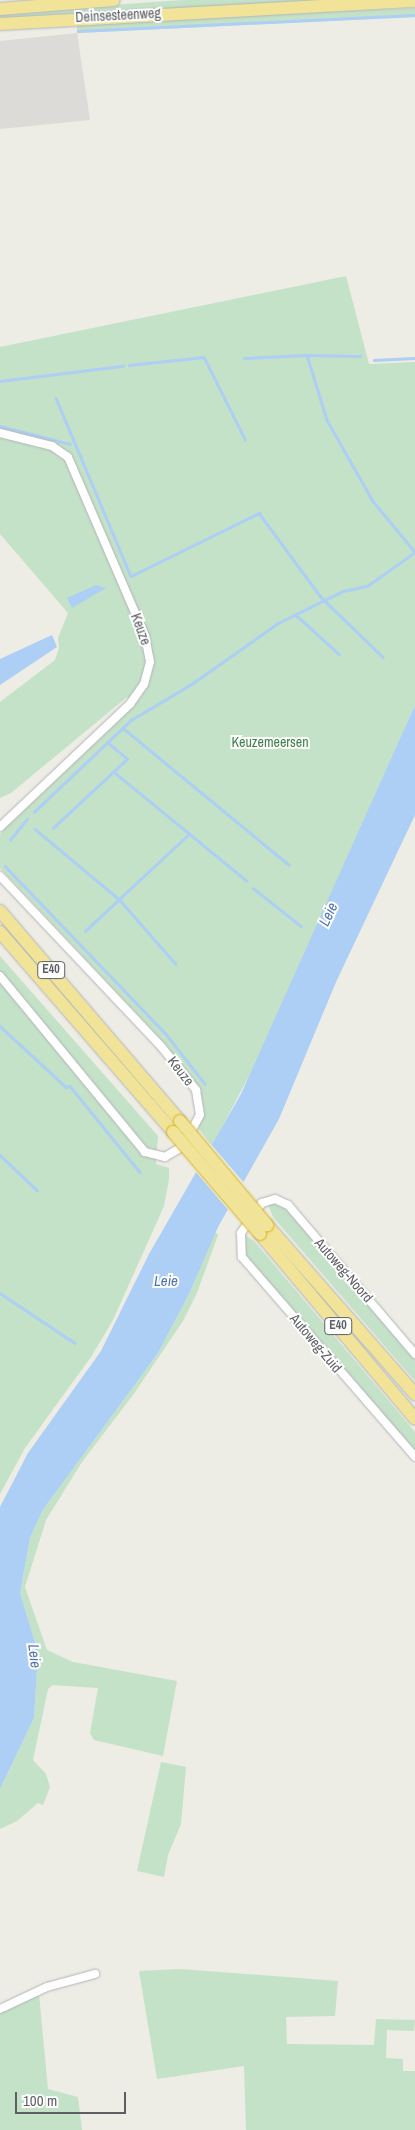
<!DOCTYPE html>
<html>
<head>
<meta charset="utf-8">
<style>
  body { margin:0 }
  #map { position:relative; width:415px; height:2130px; overflow:hidden; background:#edece5; font-family:"Archivo Narrow",sans-serif }
  div>[style] { position:absolute }
  .industrial>* { inset:0; background:#dcdbd7 }
  .green>* { inset:0; background:#c4e2c7 }
  .water>* { inset:0; background:#adcef5 }
  .pier>* { inset:0; background:#edece5 }
  .stream>* { height:2.5px; margin:-1.25px; padding:0 1.25px; transform-origin:1.25px; border-radius:1.25px; background:#adcef5 }
  .roads { filter:drop-shadow(0 0 1px #b2b4b8) drop-shadow(0 0 1px #b2b4b8) }
  .minor>* { height:8px; margin:-4px; padding:0 4px; transform-origin:4px; border-radius:4px; background:#fff }
  .highway>* { height:12px; margin:-6px; padding:0 6px; transform-origin:6px; border-radius:6px; background:#f1e498 }
  .bridges { filter:drop-shadow(0 0 1px #d8b11a) drop-shadow(0 0 1px #d8b11a) }
  .highway-bridge>* { height:12px; margin:-6px; padding:0 6px; transform-origin:6px; border-radius:6px; background:#f1e498 }
  span { translate:-50% -50%; white-space:nowrap; text-align:center; line-height:1.15; -webkit-text-stroke:4px #fff; paint-order:stroke }
  .shield-label span { padding:1px 4px; background:#fff; border:1px solid; border-radius:4px; -webkit-text-stroke-width:0 }
  .shield-label { font-size:12px; color:#5d5f63; font-weight:700 }
  .street-label { font-size:14px; color:#5d5f63 }
  .park-label { font-size:14px; color:#3f8049 }
  .water-label { font-size:15px; color:#4f73ae; font-style:italic }
  .scale { position:absolute; left:15px; top:2092px; width:111px; height:22px; box-sizing:border-box; border:2px solid #5d5f63; border-top:0; padding-left:6px; font-size:15px; line-height:18px; white-space:nowrap; color:#5d5f63; -webkit-text-stroke:4px #fff; paint-order:stroke }
</style>
</head>
<body>
<div id="map">
  <div class="industrial">
    <div style="clip-path:polygon(77px 33px,90px 120px,0 129px,0 41px)"></div>
  </div>
  <div class="green">
    <div style="clip-path:polygon(182px 0,327px 0,0 19px,0 13px)"></div>
    <div style="clip-path:polygon(415px 8px,415px 17px,77px 33px,77px 24px)"></div>
    <div style="clip-path:polygon(346px 276px,369px 364px,415px 362px,415px 705px,262px 1051px,212px 1146px,198px 1128px,204px 1109px,200px 1090px,168px 1047px,0 868px,0 835px,5px 827px,135px 704px,127px 697px,11px 793px,0 798px,0 702px,55px 660px,59px 648px,58px 638px,68px 613px,0 534px,0 347px)"></div>
    <div style="clip-path:polygon(0 956px,158px 1136px,156px 1164px,169px 1168px,169px 1179px,164px 1206px,113px 1320px,91px 1357px,25px 1448px,0 1494px)"></div>
    <div style="clip-path:polygon(267px 1202px,286px 1207px,415px 1359px,415px 1381px,273px 1217px)"></div>
    <div style="clip-path:polygon(215px 1232px,218px 1235px,197px 1293px,183px 1321px,133px 1395px,82px 1462px,46px 1520px,25px 1587px,47px 1650px,73px 1662px,177px 1681px,163px 1756px,94px 1740px,90px 1733px,98px 1688px,53px 1685px,48px 1689px,33px 1760px,46px 1774px,50px 1787px,43px 1805px,38px 1803px,17px 1821px,0 1829px,0 1789px,34px 1718px,38px 1652px,20px 1593px,30px 1538px,42px 1511px,158px 1353px,189px 1294px)"></div>
    <div style="clip-path:polygon(244px 1234px,255px 1242px,415px 1432px,415px 1452px,245px 1255px)"></div>
    <div style="clip-path:polygon(161px 1762px,186px 1767px,181px 1824px,168px 1855px,164px 1877px,137px 1871px)"></div>
    <div style="clip-path:polygon(180px 1969px,338px 1981px,335px 2016px,286px 2017px,287px 2044px,374px 2045px,376px 2019px,415px 2020px,414px 2031px,387px 2030px,386px 2058px,403px 2059px,403px 2071px,415px 2071px,415px 2130px,246px 2130px,244px 2066px,157px 2079px,139px 1971px)"></div>
    <div style="clip-path:polygon(39px 1994px,48px 2089px,78px 2097px,82px 2130px,0 2130px,0 2013px)"></div>
  </div>
  <div class="water">
    <div style="clip-path:polygon(96px 585px,106px 588px,72px 608px,67px 598px)"></div>
    <div style="clip-path:polygon(52px 635px,57px 647px,0 685px,0 659px)"></div>
    <div style="clip-path:polygon(415px 705px,415px 815px,336px 982px,279px 1119px,218px 1227px,189px 1294px,158px 1353px,42px 1511px,30px 1538px,20px 1593px,38px 1652px,34px 1718px,0 1789px,0 1507px,28px 1453px,101px 1351px,149px 1254px,241px 1094px)"></div>
  </div>
  <div class="pier">
    <div style="clip-path:polygon(211px 1144px,245px 1184px,229px 1211px,195px 1171px)"></div>
  </div>
  <div class="stream">
    <div style="left:78px;top:31px;width:337px;rotate:-2.7deg"></div>
    <div style="left:307px;top:355px;width:53px;rotate:1.1deg"></div>
    <div style="left:244px;top:358px;width:63px;rotate:-2.7deg"></div>
    <div style="left:307px;top:355px;width:68px;rotate:72.9deg"></div>
    <div style="left:327px;top:420px;width:93px;rotate:60.4deg"></div>
    <div style="left:373px;top:501px;width:65px;rotate:50.6deg"></div>
    <div style="left:374px;top:360px;width:41px;rotate:-2.8deg"></div>
    <div style="left:129px;top:365px;width:75px;rotate:-6.1deg"></div>
    <div style="left:204px;top:357px;width:92px;rotate:63.4deg"></div>
    <div style="left:0;top:381px;width:124px;rotate:-7deg"></div>
    <div style="left:56px;top:398px;width:193px;rotate:67.2deg"></div>
    <div style="left:131px;top:576px;width:143px;rotate:-26.2deg"></div>
    <div style="left:259px;top:513px;width:104px;rotate:53.6deg"></div>
    <div style="left:321px;top:597px;width:86px;rotate:44.1deg"></div>
    <div style="left:0;top:426px;width:72px;rotate:14.4deg"></div>
    <div style="left:296px;top:615px;width:58px;rotate:42.2deg"></div>
    <div style="left:123px;top:728px;width:215px;rotate:39.5deg"></div>
    <div style="left:114px;top:772px;width:171px;rotate:39.3deg"></div>
    <div style="left:34px;top:812px;width:134px;rotate:-43.5deg"></div>
    <div style="left:131px;top:720px;width:72px;rotate:-30.8deg"></div>
    <div style="left:193px;top:683px;width:104px;rotate:-35.2deg"></div>
    <div style="left:278px;top:623px;width:72px;rotate:-26.2deg"></div>
    <div style="left:343px;top:591px;width:25px;rotate:-12deg"></div>
    <div style="left:367px;top:586px;width:59px;rotate:-35.3deg"></div>
    <div style="left:53px;top:828px;width:101px;rotate:-43deg"></div>
    <div style="left:127px;top:759px;width:26px;rotate:-140deg"></div>
    <div style="left:35px;top:829px;width:109px;rotate:39.8deg"></div>
    <div style="left:119px;top:899px;width:86px;rotate:48.8deg"></div>
    <div style="left:10px;top:840px;width:27px;rotate:-51deg"></div>
    <div style="left:5px;top:866px;width:233px;rotate:46.2deg"></div>
    <div style="left:166px;top:1034px;width:63px;rotate:52deg"></div>
    <div style="left:253px;top:888px;width:61px;rotate:38.4deg"></div>
    <div style="left:85px;top:931px;width:142px;rotate:-43deg"></div>
    <div style="left:0;top:1026px;width:90px;rotate:42.7deg"></div>
    <div style="left:66px;top:1087px;width:4px;rotate:-14deg"></div>
    <div style="left:70px;top:1086px;width:111px;rotate:50.9deg"></div>
    <div style="left:0;top:1155px;width:51px;rotate:43.4deg"></div>
    <div style="left:0;top:1293px;width:90px;rotate:33.7deg"></div>
  </div>
  <div class="roads">
    <div class="minor">
      <div style="left:0;top:433px;width:54px;rotate:14deg"></div>
      <div style="left:52px;top:446px;width:19px;rotate:35deg"></div>
      <div style="left:68px;top:457px;width:195px;rotate:66.7deg"></div>
      <div style="left:145px;top:636px;width:26px;rotate:79deg"></div>
      <div style="left:150px;top:662px;width:23px;rotate:105deg"></div>
      <div style="left:144px;top:684px;width:24px;rotate:125deg"></div>
      <div style="left:130px;top:704px;width:179px;rotate:136.6deg"></div>
      <div style="left:0;top:876px;width:233px;rotate:46.6deg"></div>
      <div style="left:160px;top:1045px;width:58px;rotate:51.3deg"></div>
      <div style="left:196px;top:1090px;width:25px;rotate:81deg"></div>
      <div style="left:200px;top:1115px;width:37px;rotate:119deg"></div>
      <div style="left:182px;top:1147px;width:20px;rotate:150deg"></div>
      <div style="left:165px;top:1157px;width:21px;rotate:-166deg"></div>
      <div style="left:145px;top:1152px;width:228px;rotate:-129.5deg"></div>
      <div style="left:415px;top:1354px;width:196px;rotate:-130.4deg"></div>
      <div style="left:288px;top:1205px;width:14px;rotate:-155deg"></div>
      <div style="left:275px;top:1199px;width:14px;rotate:163deg"></div>
      <div style="left:262px;top:1203px;width:37px;rotate:125deg"></div>
      <div style="left:241px;top:1233px;width:24px;rotate:88deg"></div>
      <div style="left:242px;top:1257px;width:264px;rotate:49.1deg"></div>
      <div style="left:0;top:2009px;width:52px;rotate:-25.1deg"></div>
      <div style="left:47px;top:1987px;width:50px;rotate:-15.2deg"></div>
    </div>
    <div class="highway">
      <div style="left:0;top:9px;width:114px;rotate:-4.5deg"></div>
      <div style="left:0;top:24px;width:416px;rotate:-3.2deg"></div>
      <div style="left:0;top:911px;width:277px;rotate:49.4deg"></div>
      <div style="left:0;top:932px;width:264px;rotate:49.1deg"></div>
      <div style="left:267px;top:1225px;width:225px;rotate:48.8deg"></div>
      <div style="left:260px;top:1234px;width:241px;rotate:50deg"></div>
    </div>
  </div>
  <div class="bridges">
    <div class="highway-bridge">
      <div style="left:180px;top:1121px;width:136px;rotate:50.1deg"></div>
      <div style="left:173px;top:1132px;width:134px;rotate:49.5deg"></div>
    </div>
  </div>
  <div class="shield-label">
    <span style="left:51px;top:970px">E40</span>
    <span style="left:338px;top:1326px">E40</span>
  </div>
  <div class="street-label">
    <span style="left:118px;top:15px;rotate:-3deg">Deinsesteenweg</span>
    <span style="left:141px;top:629px;rotate:70deg">Keuze</span>
    <span style="left:181px;top:1071px;rotate:52deg">Keuze</span>
    <span style="left:344px;top:1270px;rotate:49deg">Autoweg-Noord</span>
    <span style="left:316px;top:1343px;rotate:50deg">Autoweg-Zuid</span>
  </div>
  <div class="park-label">
    <span style="left:270px;top:742px">Keuzemeersen</span>
  </div>
  <div class="water-label">
    <span style="left:328px;top:914px;rotate:-65deg">Leie</span>
    <span style="left:166px;top:1281px">Leie</span>
    <span style="left:35px;top:1656px;rotate:83deg">Leie</span>
  </div>
  <div class="scale">100 m</div>
</div>
</body>
</html>
